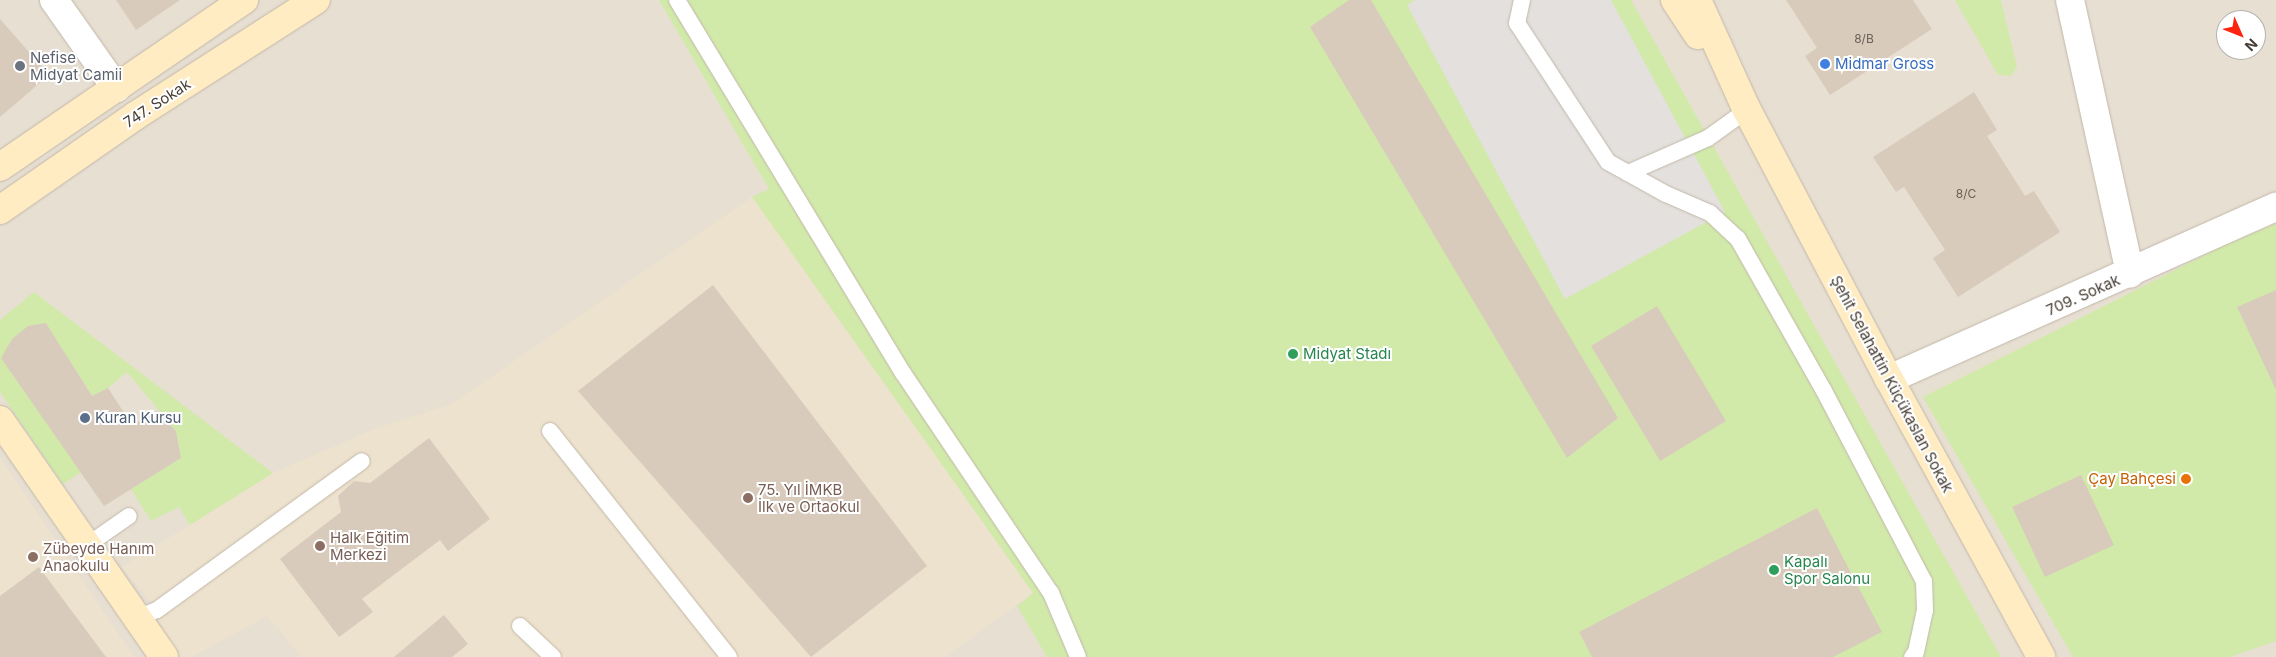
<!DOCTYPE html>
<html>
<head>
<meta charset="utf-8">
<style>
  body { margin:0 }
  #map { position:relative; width:2276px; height:657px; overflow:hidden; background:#f3eee4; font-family:Inter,sans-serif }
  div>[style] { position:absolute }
  .residential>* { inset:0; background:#e7dfd2 }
  .education>* { inset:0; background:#ede2cd }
  .green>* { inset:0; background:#d1eaaa }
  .parking>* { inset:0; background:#e3e0dd }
  .building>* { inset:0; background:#d8cbbc }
  .roads { filter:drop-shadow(0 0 1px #c2b8a9) drop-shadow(0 0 1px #c2b8a9) }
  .lane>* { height:16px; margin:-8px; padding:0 8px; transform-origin:8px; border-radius:8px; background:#fff }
  .street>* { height:28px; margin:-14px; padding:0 14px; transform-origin:14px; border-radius:14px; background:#fff }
  .secondary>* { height:28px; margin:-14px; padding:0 14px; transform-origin:14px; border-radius:14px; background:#ffecc2 }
  .dots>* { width:14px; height:14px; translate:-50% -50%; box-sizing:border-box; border:2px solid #fff; border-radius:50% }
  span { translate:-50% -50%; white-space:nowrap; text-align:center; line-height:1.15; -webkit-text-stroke:4px #fff; paint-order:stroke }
  .number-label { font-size:12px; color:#6a6056 }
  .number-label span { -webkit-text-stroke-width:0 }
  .worship-label { font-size:15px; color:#5b616d }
  .left { translate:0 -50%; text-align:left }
  .shop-label { font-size:15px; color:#366cbe }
  .street-label { font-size:15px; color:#463d34 }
  .leisure-label { font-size:15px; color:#27864d }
  .service-label { font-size:15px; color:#4e5e75 }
  .food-label { font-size:15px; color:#c56008 }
  .right { translate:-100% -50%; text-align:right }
  .education-label { font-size:15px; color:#785e54 }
  .north { position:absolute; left:2216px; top:10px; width:50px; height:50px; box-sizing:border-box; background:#fff; border:1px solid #b5b1ae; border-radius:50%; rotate:134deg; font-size:14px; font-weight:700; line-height:20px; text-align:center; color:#463d34 }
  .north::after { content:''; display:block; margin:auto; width:18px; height:22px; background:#ff240f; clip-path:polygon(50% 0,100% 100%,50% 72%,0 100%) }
</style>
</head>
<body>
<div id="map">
  <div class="residential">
    <div style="clip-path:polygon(evenodd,0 0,2276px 0,2276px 657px,0 657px,0 0,2226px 20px,2256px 20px,2256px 50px,2226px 50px,2226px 20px)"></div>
  </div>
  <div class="education">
    <div style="clip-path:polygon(752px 197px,1033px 593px,945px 657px,302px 657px,267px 616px,192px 657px,181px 657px,162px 630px,157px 610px,122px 567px,273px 473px,374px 429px,452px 404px)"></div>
    <div style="clip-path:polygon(0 457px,134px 657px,0 657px)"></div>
  </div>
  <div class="green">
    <div style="clip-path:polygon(659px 0,1631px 0,2001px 657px,1047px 657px,1017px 606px,1033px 593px,752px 197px,769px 189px)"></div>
    <div style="clip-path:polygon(1955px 0,2001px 0,2017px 67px,2011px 76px,1998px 75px)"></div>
    <div style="clip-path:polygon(2276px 224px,2276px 641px,2230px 657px,2073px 657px,1923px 397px,2229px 243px)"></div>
    <div style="clip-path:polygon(34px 292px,273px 473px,190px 525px,179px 507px,151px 521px,131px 489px,181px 458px,176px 431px,127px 372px,108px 388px,92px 396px,46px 323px,28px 326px,81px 472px,63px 484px,0 392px,0 320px)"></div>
  </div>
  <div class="parking">
    <div style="clip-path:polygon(1415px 0,1611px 0,1725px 212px,1565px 299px,1407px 5px)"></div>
  </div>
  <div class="building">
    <div style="clip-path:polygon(116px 0,180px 0,136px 30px)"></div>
    <div style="clip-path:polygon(1349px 0,1371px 0,1618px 418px,1567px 458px,1310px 27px)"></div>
    <div style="clip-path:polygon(1786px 0,1913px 0,1932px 29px,1830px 95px,1805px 56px,1817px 48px)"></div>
    <div style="clip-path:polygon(0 19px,49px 75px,0 117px)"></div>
    <div style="clip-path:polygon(1974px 92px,1997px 130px,1987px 136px,2025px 196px,2034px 191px,2060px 232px,1958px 297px,1933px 258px,1945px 250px,1904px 187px,1896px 192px,1873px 157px)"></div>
    <div style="clip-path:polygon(713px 285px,927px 566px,811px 657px,578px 391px)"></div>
    <div style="clip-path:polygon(2276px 290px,2276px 390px,2237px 307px)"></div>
    <div style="clip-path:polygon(1657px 306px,1726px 421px,1660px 461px,1591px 346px)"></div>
    <div style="clip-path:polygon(46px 323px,92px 396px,108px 388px,132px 425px,157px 411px,176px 431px,181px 458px,104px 506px,1px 358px,12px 339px,28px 326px)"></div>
    <div style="clip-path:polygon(429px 438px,490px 519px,448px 551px,440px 540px,362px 599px,373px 612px,339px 637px,280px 559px,341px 512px,338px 496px,354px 481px,370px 483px)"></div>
    <div style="clip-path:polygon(2081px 475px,2114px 545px,2045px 577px,2012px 507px)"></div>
    <div style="clip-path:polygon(1817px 508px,1882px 632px,1833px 657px,1592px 657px,1579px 632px)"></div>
    <div style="clip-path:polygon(39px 567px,106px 657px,0 657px,0 596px)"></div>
    <div style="clip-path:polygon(444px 615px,468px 644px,452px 657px,394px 657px)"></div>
  </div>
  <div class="roads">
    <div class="lane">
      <div style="left:677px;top:0;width:436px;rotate:58.8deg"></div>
      <div style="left:903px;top:373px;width:265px;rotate:56.1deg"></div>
      <div style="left:1051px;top:593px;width:69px;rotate:67.1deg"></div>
      <div style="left:1522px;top:0;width:24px;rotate:102deg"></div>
      <div style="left:1517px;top:23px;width:166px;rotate:56.8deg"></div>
      <div style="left:1608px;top:162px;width:66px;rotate:28.9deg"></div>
      <div style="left:1666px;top:194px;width:48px;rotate:23.4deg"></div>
      <div style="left:1710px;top:213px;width:38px;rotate:43deg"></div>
      <div style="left:1738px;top:239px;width:172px;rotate:60.5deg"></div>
      <div style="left:1823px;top:389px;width:217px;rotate:62.3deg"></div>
      <div style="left:1924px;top:581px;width:29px;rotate:88deg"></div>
      <div style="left:1925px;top:610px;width:43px;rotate:102.1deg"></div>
      <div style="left:1916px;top:652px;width:6px;rotate:129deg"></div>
      <div style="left:1628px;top:173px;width:87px;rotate:-23.6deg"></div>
      <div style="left:1708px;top:138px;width:48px;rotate:-35.7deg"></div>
      <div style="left:550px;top:431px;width:288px;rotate:51.6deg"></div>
      <div style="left:86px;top:546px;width:52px;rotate:-34.9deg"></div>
      <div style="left:136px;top:618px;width:22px;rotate:-21deg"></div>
      <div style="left:157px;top:610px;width:253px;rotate:-36deg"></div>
      <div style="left:520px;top:626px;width:45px;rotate:43.2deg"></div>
    </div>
    <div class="street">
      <div style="left:54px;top:0;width:108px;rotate:54.8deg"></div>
      <div style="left:2070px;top:0;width:280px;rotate:77.6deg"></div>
      <div style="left:1889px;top:379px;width:424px;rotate:-24deg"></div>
    </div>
    <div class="secondary">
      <div style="left:1675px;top:0;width:42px;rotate:56.7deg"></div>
      <div style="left:1697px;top:0;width:121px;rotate:65.6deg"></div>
      <div style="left:1747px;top:110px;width:304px;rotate:62.2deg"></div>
      <div style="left:1889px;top:379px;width:317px;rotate:61.3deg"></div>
      <div style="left:0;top:167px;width:296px;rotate:-34.4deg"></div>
      <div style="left:0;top:210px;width:165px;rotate:-34.8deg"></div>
      <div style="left:135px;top:116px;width:215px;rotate:-32.7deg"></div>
      <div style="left:0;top:420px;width:288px;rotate:55.3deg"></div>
    </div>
  </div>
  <div class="dots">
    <div style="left:1825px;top:64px;background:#3f7fe0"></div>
    <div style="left:20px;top:66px;background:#6b7280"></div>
    <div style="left:1293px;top:354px;background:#2e9e5b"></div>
    <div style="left:85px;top:418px;background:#5c6f8a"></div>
    <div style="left:2186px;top:479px;background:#e8710a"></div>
    <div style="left:748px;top:498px;background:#8d6e63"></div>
    <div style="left:320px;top:546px;background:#8d6e63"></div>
    <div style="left:33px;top:557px;background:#8d6e63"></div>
    <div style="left:1774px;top:570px;background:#2e9e5b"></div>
  </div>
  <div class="number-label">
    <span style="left:1864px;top:39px">8/B</span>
    <span style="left:1966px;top:194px">8/C</span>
  </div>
  <div class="worship-label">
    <span class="left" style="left:30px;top:66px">Nefise<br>Midyat Camii</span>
  </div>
  <div class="shop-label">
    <span class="left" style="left:1835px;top:64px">Midmar Gross</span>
  </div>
  <div class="street-label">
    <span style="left:157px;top:103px;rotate:-33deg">747. Sokak</span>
    <span style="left:2083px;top:295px;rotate:-24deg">709. Sokak</span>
    <span style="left:1892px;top:384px;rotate:62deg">Şehit Selahattin Küçükaslan Sokak</span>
  </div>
  <div class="leisure-label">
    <span class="left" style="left:1303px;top:354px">Midyat Stadı</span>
    <span class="left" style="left:1784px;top:570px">Kapalı<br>Spor Salonu</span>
  </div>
  <div class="service-label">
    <span class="left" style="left:95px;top:418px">Kuran Kursu</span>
  </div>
  <div class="food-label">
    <span class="right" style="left:2176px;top:479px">Çay Bahçesi</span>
  </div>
  <div class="education-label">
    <span class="left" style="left:758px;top:498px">75. Yıl İMKB<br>İlk ve Ortaokul</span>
    <span class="left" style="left:330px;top:546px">Halk Eğitim<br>Merkezi</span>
    <span class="left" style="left:43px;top:557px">Zübeyde Hanım<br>Anaokulu</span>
  </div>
  <div class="north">N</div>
</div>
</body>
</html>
